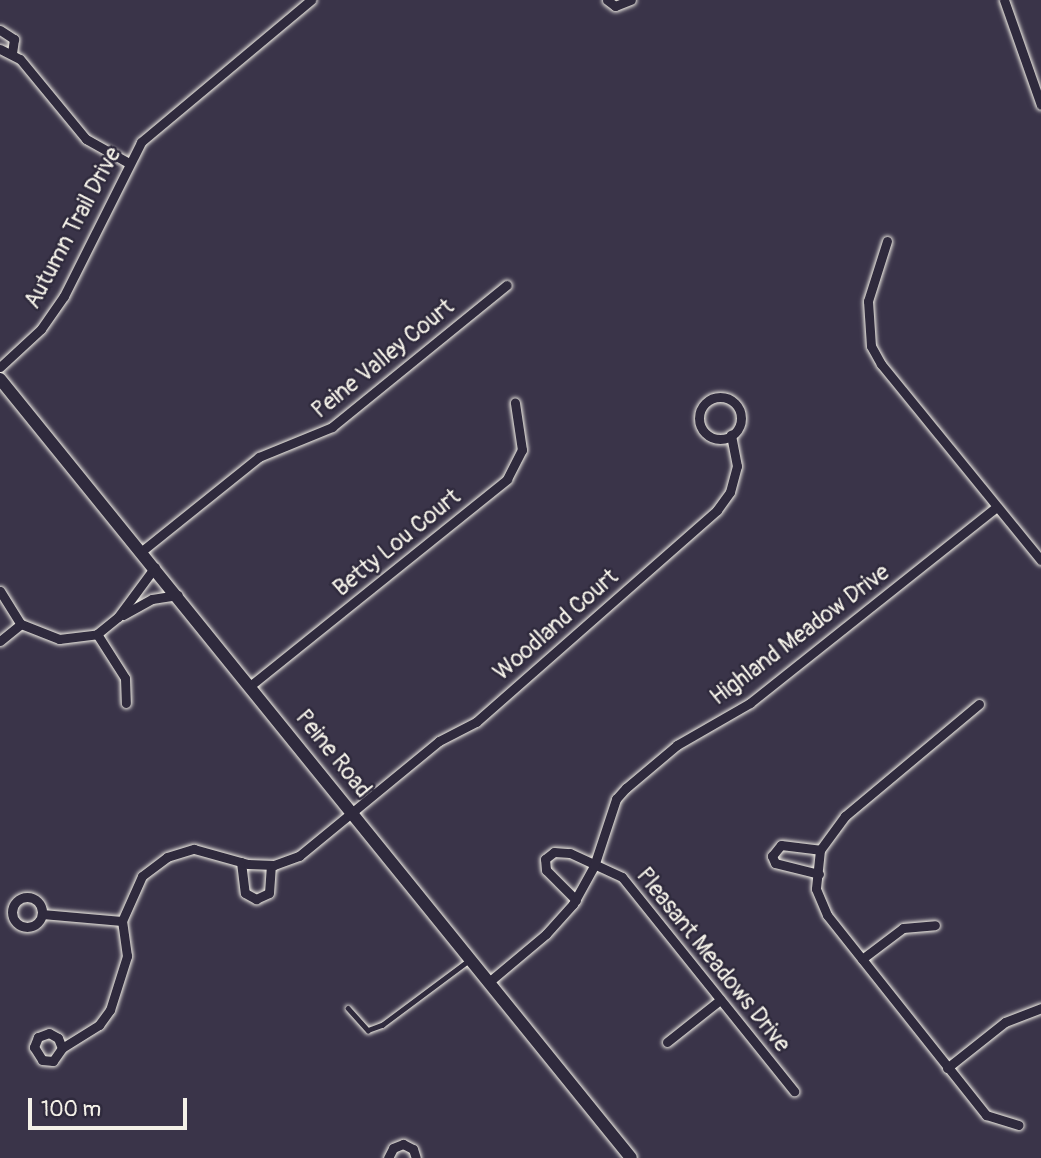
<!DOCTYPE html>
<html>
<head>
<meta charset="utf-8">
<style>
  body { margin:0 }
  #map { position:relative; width:1041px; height:1158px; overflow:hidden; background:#3a3449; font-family:Pangolin,sans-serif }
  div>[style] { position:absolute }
  .roads { filter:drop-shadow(0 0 2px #f4f1e8) drop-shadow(0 0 2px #f4f1e8) }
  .lane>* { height:4.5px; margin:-2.25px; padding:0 2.25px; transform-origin:2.25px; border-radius:2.25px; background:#2f2a3d }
  .street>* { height:9px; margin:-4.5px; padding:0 4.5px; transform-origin:4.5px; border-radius:4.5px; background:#2f2a3d }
  .street>.ring { margin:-4.5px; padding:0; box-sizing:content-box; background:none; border:9px solid #2f2a3d; border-radius:50% }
  .secondary>* { height:12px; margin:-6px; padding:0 6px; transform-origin:6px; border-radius:6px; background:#2f2a3d }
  span { translate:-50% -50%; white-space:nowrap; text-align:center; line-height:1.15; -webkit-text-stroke:5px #2f2a3d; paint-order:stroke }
  .street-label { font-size:23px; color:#f4f1e8 }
  .scale { position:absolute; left:28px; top:1098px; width:159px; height:32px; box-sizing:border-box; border:4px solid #f4f1e8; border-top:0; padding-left:9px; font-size:21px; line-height:24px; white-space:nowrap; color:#f4f1e8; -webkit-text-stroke:5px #2f2a3d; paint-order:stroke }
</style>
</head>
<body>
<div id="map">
  <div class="roads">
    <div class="lane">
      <div style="left:348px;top:1008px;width:30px;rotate:48deg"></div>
      <div style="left:368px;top:1030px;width:15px;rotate:-20deg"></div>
      <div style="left:382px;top:1025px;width:107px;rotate:-36.7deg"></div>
    </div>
    <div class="street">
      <div style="left:607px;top:0;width:10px;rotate:37deg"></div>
      <div style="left:615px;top:6px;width:17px;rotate:-21deg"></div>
      <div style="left:1004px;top:0;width:111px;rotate:70.6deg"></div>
      <div style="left:0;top:30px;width:17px;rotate:33deg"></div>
      <div style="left:14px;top:39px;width:15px;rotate:98deg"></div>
      <div style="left:0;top:49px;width:22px;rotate:27deg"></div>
      <div style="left:20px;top:59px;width:104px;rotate:50.5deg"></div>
      <div style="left:86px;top:139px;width:47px;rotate:29.3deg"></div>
      <div style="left:887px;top:241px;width:63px;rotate:107.6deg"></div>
      <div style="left:868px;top:301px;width:45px;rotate:86.2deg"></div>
      <div style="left:871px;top:346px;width:21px;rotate:61deg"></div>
      <div style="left:881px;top:364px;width:253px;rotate:50.8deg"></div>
      <div style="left:0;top:367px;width:56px;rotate:-42.8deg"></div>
      <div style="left:41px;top:329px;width:40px;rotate:-55.1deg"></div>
      <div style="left:64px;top:296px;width:172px;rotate:-63.4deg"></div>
      <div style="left:141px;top:142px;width:222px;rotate:-39.9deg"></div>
      <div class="ring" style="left:699px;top:397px;width:33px;height:33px"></div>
      <div style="left:142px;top:551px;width:150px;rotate:-38.8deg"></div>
      <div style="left:259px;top:457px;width:79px;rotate:-22.3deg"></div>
      <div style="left:332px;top:427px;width:225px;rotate:-39.1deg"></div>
      <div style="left:0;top:591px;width:39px;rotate:58deg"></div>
      <div style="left:21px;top:624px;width:41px;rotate:21.5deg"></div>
      <div style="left:59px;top:639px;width:38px;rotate:-7deg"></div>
      <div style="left:97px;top:634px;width:27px;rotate:-39deg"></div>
      <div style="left:118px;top:617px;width:62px;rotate:-53.5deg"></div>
      <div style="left:123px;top:615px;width:33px;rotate:-29deg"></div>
      <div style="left:152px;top:599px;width:26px;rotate:-9deg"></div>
      <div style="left:97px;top:634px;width:52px;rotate:57.5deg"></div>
      <div style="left:125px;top:678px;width:25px;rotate:88deg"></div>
      <div style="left:0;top:641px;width:27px;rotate:-39deg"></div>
      <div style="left:250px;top:686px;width:330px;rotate:-38.8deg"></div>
      <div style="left:507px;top:479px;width:33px;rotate:-63deg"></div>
      <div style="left:522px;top:450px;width:48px;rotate:-98.5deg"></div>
      <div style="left:979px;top:704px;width:175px;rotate:140.1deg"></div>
      <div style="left:845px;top:816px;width:42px;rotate:126.3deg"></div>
      <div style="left:820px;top:850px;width:39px;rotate:96deg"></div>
      <div style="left:816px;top:889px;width:28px;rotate:67deg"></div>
      <div style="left:827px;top:915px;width:256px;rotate:51.5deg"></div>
      <div style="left:986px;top:1115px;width:34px;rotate:17deg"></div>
      <div style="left:241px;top:862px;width:31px;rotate:83deg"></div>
      <div style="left:245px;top:893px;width:13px;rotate:29deg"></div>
      <div style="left:256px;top:899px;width:14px;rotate:-25deg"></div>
      <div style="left:269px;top:893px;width:28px;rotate:-86deg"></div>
      <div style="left:819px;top:874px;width:45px;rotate:-166deg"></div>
      <div style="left:775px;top:863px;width:8px;rotate:-113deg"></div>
      <div style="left:772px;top:856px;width:14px;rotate:-51deg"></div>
      <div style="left:781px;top:845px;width:39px;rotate:7deg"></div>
      <div class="ring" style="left:12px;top:897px;width:21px;height:21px"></div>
      <div style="left:576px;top:900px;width:42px;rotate:-135deg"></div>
      <div style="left:546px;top:870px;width:11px;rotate:-95deg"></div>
      <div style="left:545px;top:859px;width:11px;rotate:-38deg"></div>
      <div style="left:554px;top:852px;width:16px;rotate:4deg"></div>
      <div style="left:570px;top:853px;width:57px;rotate:24.8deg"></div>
      <div style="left:622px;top:877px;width:275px;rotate:51.2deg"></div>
      <div style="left:42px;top:914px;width:80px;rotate:5deg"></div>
      <div style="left:862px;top:959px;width:51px;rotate:-37.1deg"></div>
      <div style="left:903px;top:928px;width:32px;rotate:-5deg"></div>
      <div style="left:490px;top:981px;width:73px;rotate:-40deg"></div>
      <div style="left:546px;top:934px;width:40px;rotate:-48deg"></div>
      <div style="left:573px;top:904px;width:43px;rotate:-61.1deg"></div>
      <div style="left:594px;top:866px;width:71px;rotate:-71.8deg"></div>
      <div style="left:616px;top:799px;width:15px;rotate:-48deg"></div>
      <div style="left:626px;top:788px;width:67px;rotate:-40.1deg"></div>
      <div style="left:677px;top:745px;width:84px;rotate:-29.9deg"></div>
      <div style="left:750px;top:703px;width:315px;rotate:-38.5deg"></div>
      <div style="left:667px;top:1042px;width:68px;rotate:-38.4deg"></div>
      <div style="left:62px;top:1048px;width:11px;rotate:-112deg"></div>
      <div style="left:58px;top:1038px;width:10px;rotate:-151deg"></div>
      <div style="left:49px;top:1033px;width:12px;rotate:160deg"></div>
      <div style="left:38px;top:1037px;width:11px;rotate:112deg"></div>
      <div style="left:34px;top:1047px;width:15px;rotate:58deg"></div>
      <div style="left:42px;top:1060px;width:11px;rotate:5deg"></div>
      <div style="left:53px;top:1061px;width:16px;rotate:-55deg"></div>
      <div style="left:62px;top:1048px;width:44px;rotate:-31.9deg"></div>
      <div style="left:99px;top:1025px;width:19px;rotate:-54deg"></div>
      <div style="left:110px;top:1010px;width:57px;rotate:-72.5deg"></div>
      <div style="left:127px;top:956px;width:35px;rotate:-98deg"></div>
      <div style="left:122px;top:921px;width:49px;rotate:-66deg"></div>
      <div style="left:142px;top:876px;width:31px;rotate:-37deg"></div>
      <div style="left:167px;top:857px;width:28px;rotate:-17deg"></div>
      <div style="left:194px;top:849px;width:56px;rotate:15.5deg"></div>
      <div style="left:248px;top:864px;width:26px;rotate:2deg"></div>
      <div style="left:274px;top:865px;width:27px;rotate:-20deg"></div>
      <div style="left:299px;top:856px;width:181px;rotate:-39.4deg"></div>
      <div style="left:439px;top:741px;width:42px;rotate:-27.2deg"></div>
      <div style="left:476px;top:722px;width:321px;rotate:-41.3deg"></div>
      <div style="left:717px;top:510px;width:22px;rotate:-54deg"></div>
      <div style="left:730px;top:492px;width:27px;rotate:-75deg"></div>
      <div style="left:737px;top:466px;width:32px;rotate:-101deg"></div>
      <div style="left:947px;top:1068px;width:74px;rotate:-38.4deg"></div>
      <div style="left:1005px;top:1022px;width:39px;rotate:-21deg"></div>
      <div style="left:388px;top:1158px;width:11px;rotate:-63deg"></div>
      <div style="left:393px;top:1148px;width:11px;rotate:-22deg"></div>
      <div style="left:403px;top:1144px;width:11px;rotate:27deg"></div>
      <div style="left:413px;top:1149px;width:9px;rotate:72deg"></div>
    </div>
    <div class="secondary">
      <div style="left:0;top:379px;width:1002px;rotate:50.99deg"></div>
    </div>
  </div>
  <div class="street-label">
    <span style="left:73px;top:228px;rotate:-62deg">Autumn Trail Drive</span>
    <span style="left:383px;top:359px;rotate:-39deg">Peine Valley Court</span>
    <span style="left:397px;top:543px;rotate:-39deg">Betty Lou Court</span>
    <span style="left:556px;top:625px;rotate:-41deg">Woodland Court</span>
    <span style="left:800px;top:635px;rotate:-37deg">Highland Meadow Drive</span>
    <span style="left:333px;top:754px;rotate:51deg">Peine Road</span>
    <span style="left:713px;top:960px;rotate:51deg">Pleasant Meadows Drive</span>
  </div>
  <div class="scale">100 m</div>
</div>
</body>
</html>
